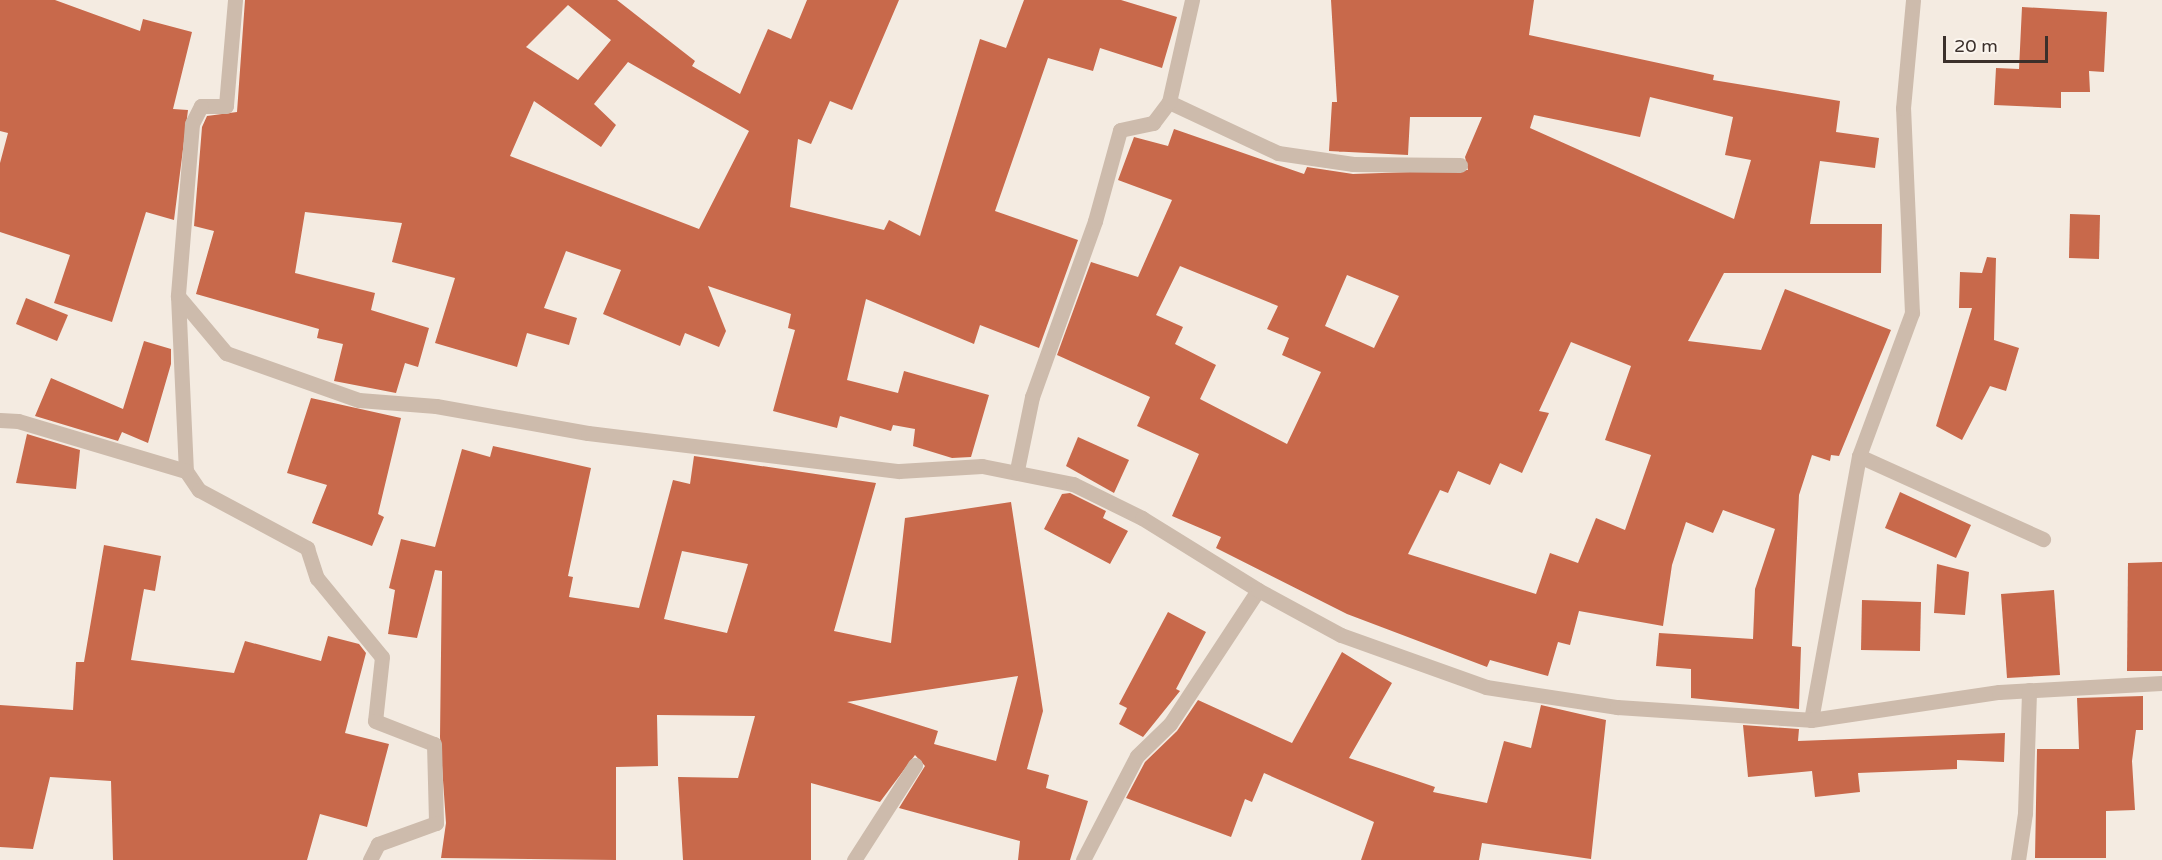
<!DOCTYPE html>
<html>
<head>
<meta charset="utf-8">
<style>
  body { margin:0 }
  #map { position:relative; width:2162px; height:860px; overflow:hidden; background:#f4ebe1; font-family:"Varela Round",sans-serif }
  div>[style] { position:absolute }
  .building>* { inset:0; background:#c8694b }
  .lane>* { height:15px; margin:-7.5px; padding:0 7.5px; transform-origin:7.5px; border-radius:7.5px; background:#cdbbac }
  .street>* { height:15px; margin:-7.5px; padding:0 7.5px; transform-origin:7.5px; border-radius:7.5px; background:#cdbbac }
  span { translate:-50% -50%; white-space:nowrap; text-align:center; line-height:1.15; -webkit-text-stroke:4.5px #fbf5ee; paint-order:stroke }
  .scale { position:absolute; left:1943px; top:36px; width:105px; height:27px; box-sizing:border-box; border:3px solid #3b302b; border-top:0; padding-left:8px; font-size:18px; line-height:21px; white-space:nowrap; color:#3b302b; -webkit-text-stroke:4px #fbf5ee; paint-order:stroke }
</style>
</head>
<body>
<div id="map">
  <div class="building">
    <div style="clip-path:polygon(0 0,55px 0,140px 31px,143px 19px,192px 32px,173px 109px,188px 110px,174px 220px,146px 212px,112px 322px,54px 303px,70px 255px,0 232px,0 163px,8px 133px,0 131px)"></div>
    <div style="clip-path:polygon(evenodd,245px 0,617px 0,695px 61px,692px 66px,740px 94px,768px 29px,791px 39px,807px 0,899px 0,852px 110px,830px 101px,811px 144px,798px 139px,790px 207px,884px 230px,889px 220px,920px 236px,980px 39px,1006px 48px,1024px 0,1121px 0,1177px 17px,1162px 68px,1100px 48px,1093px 71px,1048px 58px,995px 211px,1078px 240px,1039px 348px,980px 325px,974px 344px,866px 299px,847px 380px,898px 393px,904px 371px,989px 395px,971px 457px,952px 458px,913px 446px,915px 429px,893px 425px,891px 431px,840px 416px,837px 428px,773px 411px,795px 330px,788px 328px,791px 314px,708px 286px,726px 331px,719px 347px,685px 333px,680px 346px,603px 314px,621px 270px,566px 251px,544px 308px,577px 318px,569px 345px,527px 333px,517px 367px,435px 343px,455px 278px,392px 262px,402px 223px,305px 212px,295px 273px,375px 293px,371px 310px,429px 328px,418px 367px,405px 363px,396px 393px,334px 381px,343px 344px,317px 338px,319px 329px,196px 294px,214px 231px,194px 226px,202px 127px,207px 116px,237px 112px,245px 0,568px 5px,611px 40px,578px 80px,526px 47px,568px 5px,245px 0,628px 62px,749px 131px,699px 229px,510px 156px,534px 101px,601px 147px,616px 125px,594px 104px,628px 62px)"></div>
    <div style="clip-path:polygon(evenodd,1331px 0,1534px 0,1529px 35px,1714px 75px,1713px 80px,1840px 101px,1836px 132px,1879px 138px,1875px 168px,1820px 161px,1810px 224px,1882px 224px,1881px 273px,1724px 273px,1688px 341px,1761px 350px,1785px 289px,1891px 330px,1839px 456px,1831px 455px,1830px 461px,1812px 455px,1799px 495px,1792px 646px,1801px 647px,1799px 709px,1691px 698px,1691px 669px,1656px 666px,1659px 633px,1753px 639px,1755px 589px,1775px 529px,1723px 510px,1713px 533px,1686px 522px,1672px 565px,1663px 626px,1579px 611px,1570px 645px,1558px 642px,1548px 676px,1490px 660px,1487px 667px,1347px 614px,1216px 548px,1221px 537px,1172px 516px,1199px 454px,1137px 426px,1150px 397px,1057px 355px,1091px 262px,1138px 277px,1172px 200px,1118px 180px,1134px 137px,1168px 146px,1174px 129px,1304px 174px,1307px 167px,1353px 174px,1468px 170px,1465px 157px,1482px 117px,1410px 117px,1408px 155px,1329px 151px,1332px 102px,1337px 102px,1331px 0,1650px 97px,1733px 117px,1725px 155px,1751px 160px,1734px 219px,1530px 128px,1534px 115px,1640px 137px,1650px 97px,1331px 0,1180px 266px,1278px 306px,1267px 329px,1289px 338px,1282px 355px,1321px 372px,1287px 444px,1200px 399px,1216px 365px,1175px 344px,1183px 327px,1156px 315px,1180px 266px,1331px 0,1347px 275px,1399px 296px,1374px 348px,1325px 326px,1347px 275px,1331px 0,1571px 342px,1631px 366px,1605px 440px,1651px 455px,1625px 530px,1596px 518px,1578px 563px,1550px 553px,1536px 594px,1408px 554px,1440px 490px,1448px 493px,1458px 471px,1490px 485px,1500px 463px,1522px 473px,1549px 413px,1539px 411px,1571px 342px)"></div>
    <div style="clip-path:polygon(2022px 7px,2107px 12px,2104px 72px,2089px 71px,2090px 92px,2061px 92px,2061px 108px,1994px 105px,1996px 68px,2019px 69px)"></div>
    <div style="clip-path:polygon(2070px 214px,2100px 215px,2099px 259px,2069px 258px)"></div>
    <div style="clip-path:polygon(1987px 257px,1996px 258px,1994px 340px,2019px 348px,2006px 391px,1990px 386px,1962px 440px,1936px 426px,1972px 308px,1959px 308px,1960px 272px,1982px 273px)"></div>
    <div style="clip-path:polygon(26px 298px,68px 315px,57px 341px,16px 324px)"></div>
    <div style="clip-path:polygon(144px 341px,171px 349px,171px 364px,148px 443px,122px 432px,118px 441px,35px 416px,51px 378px,123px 409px)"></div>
    <div style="clip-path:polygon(311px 398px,401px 418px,378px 514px,384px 517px,372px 546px,312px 523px,327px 485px,287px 473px)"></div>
    <div style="clip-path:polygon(27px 434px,80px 450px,76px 489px,16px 483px)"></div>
    <div style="clip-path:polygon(1078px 437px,1129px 460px,1114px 493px,1066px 466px)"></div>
    <div style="clip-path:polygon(evenodd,493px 446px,591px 468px,568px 576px,573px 577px,569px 597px,639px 608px,673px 480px,690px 484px,694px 456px,876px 483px,834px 631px,891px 643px,905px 518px,1011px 502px,1043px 711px,1027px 769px,1049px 775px,1046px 788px,1088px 801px,1070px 860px,1018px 860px,1020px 841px,899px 808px,925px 766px,915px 755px,880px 802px,811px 783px,811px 860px,683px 860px,678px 777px,738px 778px,755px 716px,657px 715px,658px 766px,616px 767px,616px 860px,441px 858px,446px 823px,440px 737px,442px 571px,435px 570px,417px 638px,388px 634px,395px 590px,389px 588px,401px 539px,435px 547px,462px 449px,490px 457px,493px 446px,682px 551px,748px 564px,727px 633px,664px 619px,682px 551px,493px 446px,1018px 676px,996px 761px,934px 744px,938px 731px,847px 702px,1018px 676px)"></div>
    <div style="clip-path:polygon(1900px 492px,1971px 525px,1956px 558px,1885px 528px)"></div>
    <div style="clip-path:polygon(1070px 493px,1106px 511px,1103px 518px,1128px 531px,1110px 564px,1044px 529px,1062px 494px)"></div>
    <div style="clip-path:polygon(104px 545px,161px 556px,155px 591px,144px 589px,131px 660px,234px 673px,245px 641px,321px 661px,328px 636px,359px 644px,366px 653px,345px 733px,389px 744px,367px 827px,320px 814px,307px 860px,113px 860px,111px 781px,50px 777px,33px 849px,0 847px,0 705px,73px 710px,76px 662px,84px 662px)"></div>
    <div style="clip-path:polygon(2162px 562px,2162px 671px,2127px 671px,2128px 563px)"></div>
    <div style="clip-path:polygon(1937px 564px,1969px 572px,1965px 615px,1934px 613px)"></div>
    <div style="clip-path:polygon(2054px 590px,2060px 675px,2007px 678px,2001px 594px)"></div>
    <div style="clip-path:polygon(1862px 600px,1921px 602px,1920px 651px,1861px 650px)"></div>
    <div style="clip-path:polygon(1168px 612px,1206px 632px,1176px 689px,1180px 691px,1143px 737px,1119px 724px,1127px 708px,1119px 704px)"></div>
    <div style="clip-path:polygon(1342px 652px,1392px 683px,1349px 758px,1435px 787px,1433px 792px,1487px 803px,1504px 741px,1531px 748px,1541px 705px,1606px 720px,1591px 859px,1482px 843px,1479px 860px,1361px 860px,1374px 822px,1264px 773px,1252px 802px,1245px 799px,1231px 837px,1126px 798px,1145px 762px,1177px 731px,1198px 700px,1292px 743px)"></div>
    <div style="clip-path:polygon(2143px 696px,2143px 730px,2136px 730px,2132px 761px,2135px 810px,2106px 811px,2106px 858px,2035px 858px,2037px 749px,2079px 749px,2077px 698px)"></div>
    <div style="clip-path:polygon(1743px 725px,1799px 729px,1798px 741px,2005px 733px,2004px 762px,1957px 760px,1957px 769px,1858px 773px,1860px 792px,1815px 797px,1812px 771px,1748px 777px)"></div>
  </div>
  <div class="lane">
    <div style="left:235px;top:0;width:106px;rotate:94.9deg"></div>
    <div style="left:226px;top:106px;width:25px;rotate:180deg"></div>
    <div style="left:201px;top:106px;width:20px;rotate:117deg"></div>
    <div style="left:192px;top:124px;width:173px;rotate:94.7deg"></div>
    <div style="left:178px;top:296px;width:175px;rotate:87.4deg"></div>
    <div style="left:186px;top:471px;width:23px;rotate:56deg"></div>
    <div style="left:199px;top:490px;width:123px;rotate:28.2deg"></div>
    <div style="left:307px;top:548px;width:32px;rotate:72deg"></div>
  </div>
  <div class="street">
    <div style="left:1169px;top:102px;width:120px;rotate:25.1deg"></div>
    <div style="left:1278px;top:153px;width:76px;rotate:8.3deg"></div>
    <div style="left:1353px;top:164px;width:107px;rotate:0.5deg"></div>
    <div style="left:178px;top:296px;width:75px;rotate:49.9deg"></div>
    <div style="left:226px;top:353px;width:141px;rotate:19.5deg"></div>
    <div style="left:359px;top:400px;width:77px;rotate:4.5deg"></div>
    <div style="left:436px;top:406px;width:154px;rotate:10.1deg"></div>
    <div style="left:588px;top:433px;width:313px;rotate:7deg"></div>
    <div style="left:899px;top:471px;width:83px;rotate:-3.4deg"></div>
    <div style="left:982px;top:466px;width:93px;rotate:11.2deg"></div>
    <div style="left:1073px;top:484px;width:77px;rotate:26.2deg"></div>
    <div style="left:1142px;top:518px;width:137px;rotate:31.8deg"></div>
    <div style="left:0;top:420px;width:18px;rotate:3deg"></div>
    <div style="left:18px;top:421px;width:175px;rotate:16.6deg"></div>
    <div style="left:1859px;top:456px;width:202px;rotate:24.3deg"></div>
    <div style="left:1017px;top:470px;width:75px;rotate:-78.4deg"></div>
    <div style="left:1032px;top:397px;width:187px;rotate:-70.3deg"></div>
    <div style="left:1095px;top:221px;width:94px;rotate:-74.6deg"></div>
    <div style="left:1120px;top:130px;width:34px;rotate:-12deg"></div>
    <div style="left:1153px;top:123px;width:26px;rotate:-53deg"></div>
    <div style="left:1169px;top:102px;width:105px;rotate:-77.3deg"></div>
    <div style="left:317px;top:578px;width:102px;rotate:50.6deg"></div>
    <div style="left:382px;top:657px;width:64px;rotate:96.2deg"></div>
    <div style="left:375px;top:721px;width:63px;rotate:21.3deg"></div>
    <div style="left:434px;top:744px;width:79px;rotate:88.5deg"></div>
    <div style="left:436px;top:823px;width:62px;rotate:160.1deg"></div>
    <div style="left:378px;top:844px;width:18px;rotate:117deg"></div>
    <div style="left:1811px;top:720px;width:268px;rotate:-79.7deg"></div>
    <div style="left:1859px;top:456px;width:153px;rotate:-69.7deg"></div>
    <div style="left:1912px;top:313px;width:205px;rotate:-92.5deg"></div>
    <div style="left:1903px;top:108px;width:108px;rotate:-84.7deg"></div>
    <div style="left:854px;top:860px;width:113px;rotate:-57.3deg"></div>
    <div style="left:1083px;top:860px;width:117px;rotate:-62.6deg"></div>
    <div style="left:1137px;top:756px;width:46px;rotate:-44.1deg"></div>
    <div style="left:1170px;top:724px;width:160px;rotate:-56.7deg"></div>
    <div style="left:1258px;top:590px;width:94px;rotate:28.5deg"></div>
    <div style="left:1341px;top:635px;width:154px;rotate:19.7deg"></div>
    <div style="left:1486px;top:687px;width:133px;rotate:8.7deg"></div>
    <div style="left:1617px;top:707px;width:194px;rotate:3.8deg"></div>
    <div style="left:1811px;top:720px;width:190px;rotate:-8.5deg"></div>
    <div style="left:1999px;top:692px;width:163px;rotate:-3.2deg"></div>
    <div style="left:2018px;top:860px;width:48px;rotate:-81.5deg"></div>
    <div style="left:2025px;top:813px;width:123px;rotate:-88.1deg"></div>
  </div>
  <div class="scale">20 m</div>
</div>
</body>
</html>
